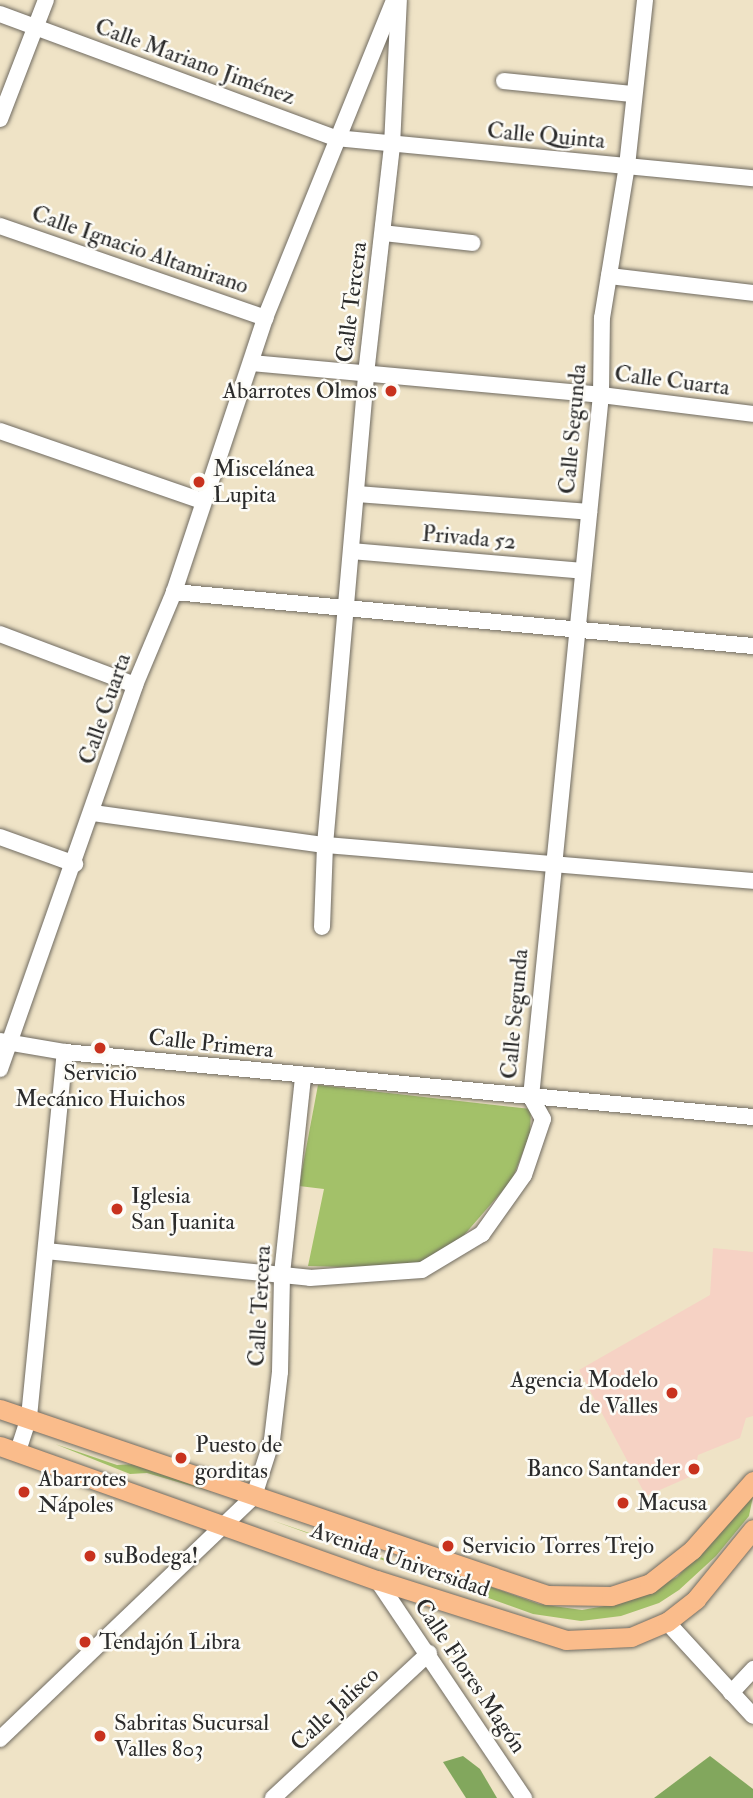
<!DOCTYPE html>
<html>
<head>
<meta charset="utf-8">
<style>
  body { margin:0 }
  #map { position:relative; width:753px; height:1798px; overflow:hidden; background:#efe3c6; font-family:"IM FELL Double Pica",serif }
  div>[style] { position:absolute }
  .built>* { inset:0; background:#f6d2c4 }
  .green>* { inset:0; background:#a3c169 }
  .forest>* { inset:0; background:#82a75d }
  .roads { filter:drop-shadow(0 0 2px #706b61) drop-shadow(0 0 2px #706b61) }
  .minor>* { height:16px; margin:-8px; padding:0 8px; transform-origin:8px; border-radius:8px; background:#fff }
  .major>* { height:19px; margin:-9.5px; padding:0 9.5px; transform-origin:9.5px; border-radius:9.5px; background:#fabc8b }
  .dots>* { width:19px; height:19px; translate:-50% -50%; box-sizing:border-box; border:4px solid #fdfcf7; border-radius:50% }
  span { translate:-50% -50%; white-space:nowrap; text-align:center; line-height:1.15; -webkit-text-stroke:5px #fdfcf7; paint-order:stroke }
  .street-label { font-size:23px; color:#2b2b2b }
  .poi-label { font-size:23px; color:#2b2b2b }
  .right { translate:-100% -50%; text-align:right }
  .left { translate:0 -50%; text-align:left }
</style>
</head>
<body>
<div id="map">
  <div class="built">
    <div style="clip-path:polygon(713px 1248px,753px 1252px,753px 1416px,746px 1418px,740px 1438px,698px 1455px,694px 1475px,646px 1496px,579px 1370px,710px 1295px)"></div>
  </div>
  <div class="green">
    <div style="clip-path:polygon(318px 1085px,531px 1109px,530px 1134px,512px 1180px,458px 1242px,419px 1263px,377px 1268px,308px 1266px,324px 1189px,299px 1186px)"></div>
    <div style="clip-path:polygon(55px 1444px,117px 1465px,136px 1464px,212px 1492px,147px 1473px,130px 1474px)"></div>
    <div style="clip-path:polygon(753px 1496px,749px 1516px,716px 1556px,679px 1590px,659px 1603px,621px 1616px,581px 1621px,533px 1614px,271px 1520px,415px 1569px,441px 1569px,539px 1604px,582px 1610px,622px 1603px,677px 1577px)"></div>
  </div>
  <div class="forest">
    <div style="clip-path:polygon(463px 1756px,480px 1769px,497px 1798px,466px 1798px,443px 1762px)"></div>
    <div style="clip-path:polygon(710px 1756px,753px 1789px,753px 1798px,654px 1798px)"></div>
  </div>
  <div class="roads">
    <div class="minor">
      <div style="left:0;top:14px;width:358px;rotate:20.3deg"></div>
      <div style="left:336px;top:138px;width:419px;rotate:5.5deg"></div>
      <div style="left:504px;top:81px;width:128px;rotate:5.8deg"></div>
      <div style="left:0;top:119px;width:128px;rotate:-68.9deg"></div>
      <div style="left:0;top:226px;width:281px;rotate:19.1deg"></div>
      <div style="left:383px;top:233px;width:90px;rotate:6.4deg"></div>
      <div style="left:609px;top:276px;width:145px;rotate:6.7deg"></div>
      <div style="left:251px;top:363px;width:351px;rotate:5.2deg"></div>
      <div style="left:601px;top:395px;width:153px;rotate:7.1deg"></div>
      <div style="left:0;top:431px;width:214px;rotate:19.1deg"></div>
      <div style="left:357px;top:494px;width:233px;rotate:4.4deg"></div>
      <div style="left:351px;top:551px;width:233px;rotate:4.9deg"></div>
      <div style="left:174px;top:592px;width:582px;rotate:5.33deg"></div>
      <div style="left:0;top:634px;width:144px;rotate:20.7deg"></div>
      <div style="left:93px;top:813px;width:234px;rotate:7.9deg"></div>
      <div style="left:325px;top:845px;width:430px;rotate:4.8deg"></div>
      <div style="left:0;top:837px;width:80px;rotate:19.8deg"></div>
      <div style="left:322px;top:927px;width:82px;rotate:-87.9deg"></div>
      <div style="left:325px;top:845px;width:473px;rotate:-85deg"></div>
      <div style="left:366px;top:374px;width:229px;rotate:-83.5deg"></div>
      <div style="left:392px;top:146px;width:146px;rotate:-87.3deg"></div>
      <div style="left:0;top:1041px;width:66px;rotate:9.6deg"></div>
      <div style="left:65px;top:1052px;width:691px;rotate:5.4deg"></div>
      <div style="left:0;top:1069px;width:407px;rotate:-70.6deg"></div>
      <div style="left:135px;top:685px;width:101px;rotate:-67.2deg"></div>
      <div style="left:174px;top:592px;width:289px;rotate:-71.6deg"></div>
      <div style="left:265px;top:318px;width:343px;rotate:-67.9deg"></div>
      <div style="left:46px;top:1251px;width:265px;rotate:5.8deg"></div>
      <div style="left:310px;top:1278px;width:112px;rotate:-4.1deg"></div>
      <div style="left:422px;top:1270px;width:70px;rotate:-31deg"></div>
      <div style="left:482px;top:1234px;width:72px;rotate:-54.6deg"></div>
      <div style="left:524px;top:1175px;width:59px;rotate:-71.3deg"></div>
      <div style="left:543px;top:1119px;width:25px;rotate:-119deg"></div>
      <div style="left:531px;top:1097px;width:705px;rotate:-84.31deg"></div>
      <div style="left:601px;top:395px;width:77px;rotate:-89.3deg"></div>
      <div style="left:602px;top:318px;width:154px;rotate:-80.7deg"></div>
      <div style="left:627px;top:166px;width:167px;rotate:-83.8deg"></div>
      <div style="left:18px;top:1451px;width:36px;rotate:-72deg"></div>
      <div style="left:29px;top:1417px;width:367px;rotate:-84.4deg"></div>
      <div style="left:377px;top:1580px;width:263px;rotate:56deg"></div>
      <div style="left:667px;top:1622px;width:127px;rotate:47.5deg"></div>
      <div style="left:731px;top:1693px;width:33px;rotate:-47deg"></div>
      <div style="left:0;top:1739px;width:352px;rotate:-43.7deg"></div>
      <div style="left:254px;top:1496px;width:59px;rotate:-72.2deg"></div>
      <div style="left:272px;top:1440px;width:68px;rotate:-83.3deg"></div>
      <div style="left:280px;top:1372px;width:98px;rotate:-88.8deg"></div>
      <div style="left:282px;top:1274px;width:199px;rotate:-83.9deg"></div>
      <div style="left:273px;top:1798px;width:213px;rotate:-42.9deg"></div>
    </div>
    <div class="major">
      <div style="left:0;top:1409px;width:578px;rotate:18.78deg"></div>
      <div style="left:547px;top:1595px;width:64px;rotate:0.9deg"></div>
      <div style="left:611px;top:1596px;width:40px;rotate:-18deg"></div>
      <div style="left:649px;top:1584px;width:55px;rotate:-38.3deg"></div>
      <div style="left:692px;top:1550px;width:92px;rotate:-48.5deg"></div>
      <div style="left:0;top:1446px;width:400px;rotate:19.6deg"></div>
      <div style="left:377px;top:1580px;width:198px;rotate:17.6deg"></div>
      <div style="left:566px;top:1640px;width:65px;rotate:-2.6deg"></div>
      <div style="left:631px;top:1637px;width:39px;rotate:-23deg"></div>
      <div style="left:667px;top:1622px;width:37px;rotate:-38deg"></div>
      <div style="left:696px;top:1599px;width:90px;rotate:-50.8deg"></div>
    </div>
  </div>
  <div class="dots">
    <div style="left:391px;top:391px;background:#c8321e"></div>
    <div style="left:199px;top:482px;background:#c8321e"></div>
    <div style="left:100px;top:1048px;background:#c8321e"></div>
    <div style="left:117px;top:1209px;background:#c8321e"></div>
    <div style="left:672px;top:1393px;background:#c8321e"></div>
    <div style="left:181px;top:1458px;background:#c8321e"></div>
    <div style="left:694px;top:1469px;background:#c8321e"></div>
    <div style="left:24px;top:1492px;background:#c8321e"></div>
    <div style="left:623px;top:1503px;background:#c8321e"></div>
    <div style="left:448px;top:1546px;background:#c8321e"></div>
    <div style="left:90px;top:1556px;background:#c8321e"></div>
    <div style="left:85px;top:1642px;background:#c8321e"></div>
    <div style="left:100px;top:1736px;background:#c8321e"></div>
  </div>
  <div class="street-label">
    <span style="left:195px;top:62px;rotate:20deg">Calle Mariano Jiménez</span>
    <span style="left:546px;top:136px;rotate:5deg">Calle Quinta</span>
    <span style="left:140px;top:250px;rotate:19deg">Calle Ignacio Altamirano</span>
    <span style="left:352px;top:302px;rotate:-83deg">Calle Tercera</span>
    <span style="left:672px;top:381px;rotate:7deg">Calle Cuarta</span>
    <span style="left:573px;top:429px;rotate:-85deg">Calle Segunda</span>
    <span style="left:469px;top:538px;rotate:5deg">Privada 52</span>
    <span style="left:105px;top:709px;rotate:-71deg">Calle Cuarta</span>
    <span style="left:515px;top:1014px;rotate:-85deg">Calle Segunda</span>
    <span style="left:211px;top:1044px;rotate:6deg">Calle Primera</span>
    <span style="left:260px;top:1306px;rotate:-87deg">Calle Tercera</span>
    <span style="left:400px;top:1560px;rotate:19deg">Avenida Universidad</span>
    <span style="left:470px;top:1676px;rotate:56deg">Calle Flores Magón</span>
    <span style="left:335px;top:1709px;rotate:-43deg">Calle Jalisco</span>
  </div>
  <div class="poi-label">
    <span class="right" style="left:377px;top:391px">Abarrotes Olmos</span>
    <span class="left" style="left:213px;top:482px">Miscelánea<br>Lupita</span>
    <span style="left:100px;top:1086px">Servicio<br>Mecánico Huichos</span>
    <span class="left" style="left:131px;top:1209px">Iglesia<br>San Juanita</span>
    <span class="right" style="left:658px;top:1393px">Agencia Modelo<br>de Valles</span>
    <span class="left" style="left:195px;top:1458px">Puesto de<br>gorditas</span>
    <span class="right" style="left:680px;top:1469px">Banco Santander</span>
    <span class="left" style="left:38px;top:1492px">Abarrotes<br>Nápoles</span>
    <span class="left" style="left:637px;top:1503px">Macusa</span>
    <span class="left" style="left:462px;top:1546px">Servicio Torres Trejo</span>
    <span class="left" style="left:104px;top:1556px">suBodega!</span>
    <span class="left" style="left:99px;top:1642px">Tendajón Libra</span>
    <span class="left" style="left:114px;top:1736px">Sabritas Sucursal<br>Valles 803</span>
  </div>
</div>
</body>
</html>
